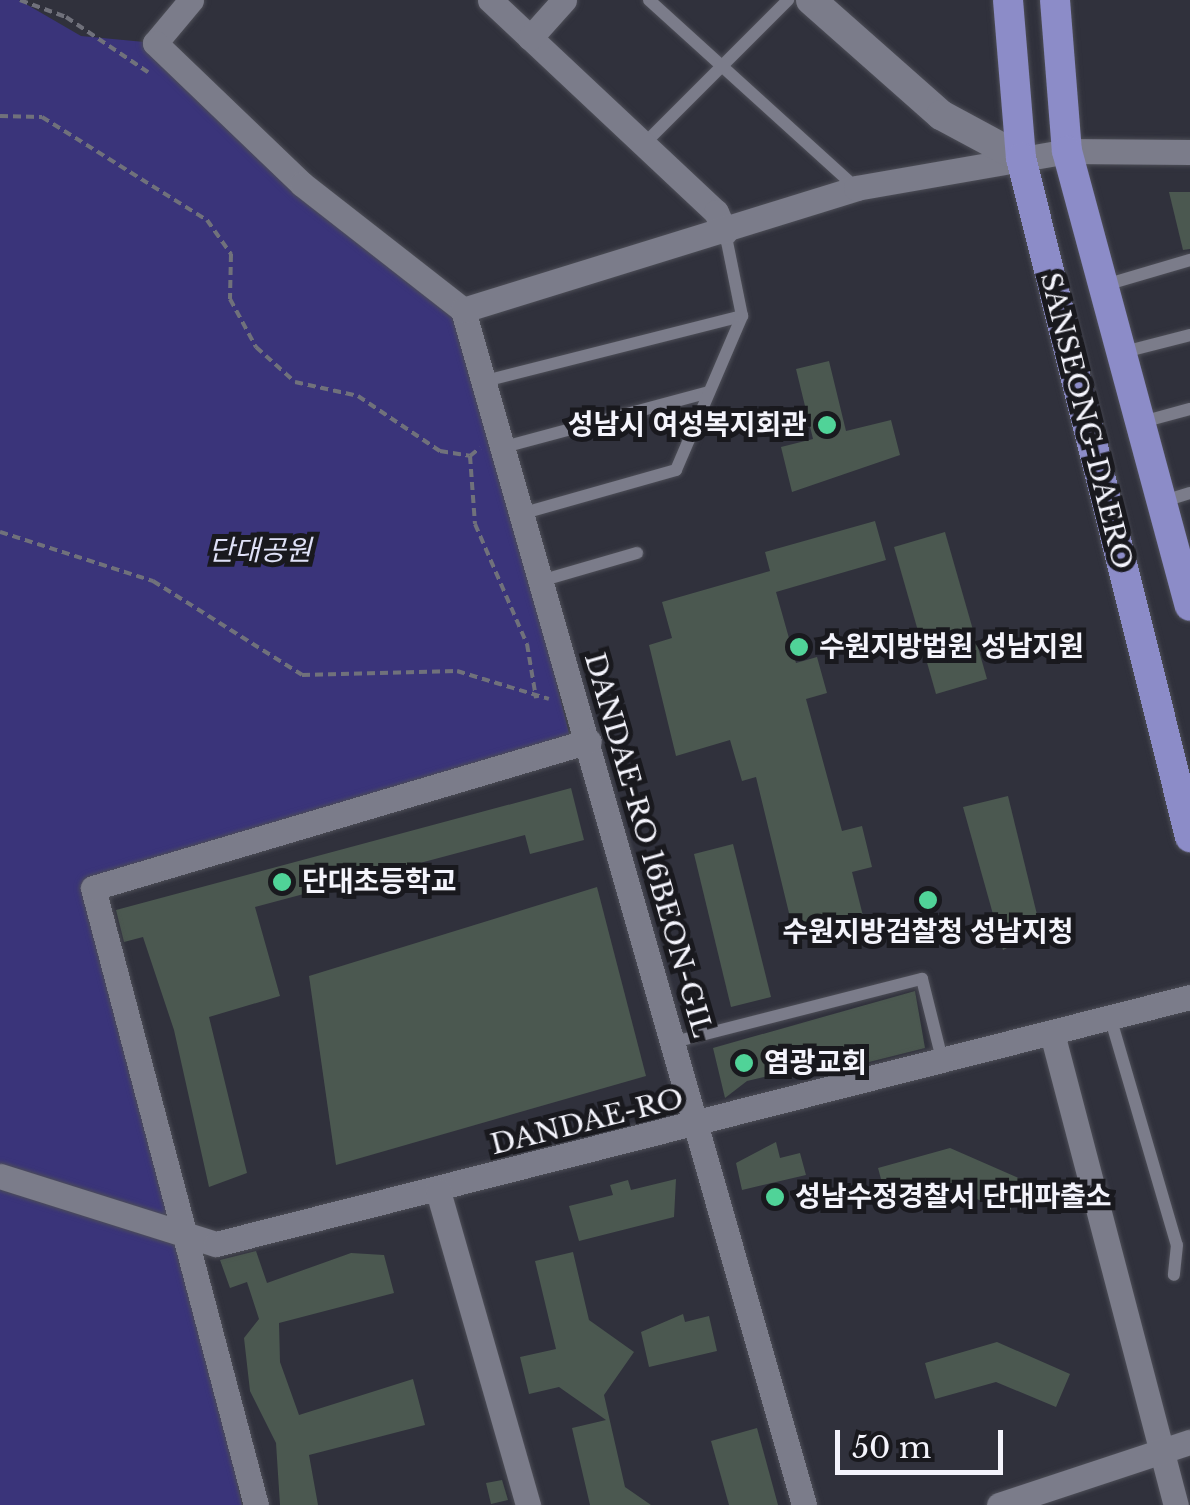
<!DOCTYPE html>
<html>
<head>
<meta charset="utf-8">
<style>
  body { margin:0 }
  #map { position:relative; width:1190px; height:1505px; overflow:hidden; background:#30313c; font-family:"Libre Baskerville","Noto Sans KR",serif }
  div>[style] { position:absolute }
  .green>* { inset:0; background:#3a347a }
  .building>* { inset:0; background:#4b5850 }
  .path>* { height:4px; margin-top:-2px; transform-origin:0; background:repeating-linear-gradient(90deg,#70717b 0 8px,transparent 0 13px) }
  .roads { filter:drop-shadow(0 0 2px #4d4e57) drop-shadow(0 0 2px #4d4e57) }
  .service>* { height:12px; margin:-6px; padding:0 6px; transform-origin:6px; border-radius:6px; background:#7b7c8a }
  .minor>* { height:25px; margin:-12.5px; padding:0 12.5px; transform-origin:12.5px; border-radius:12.5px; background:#7b7c8a }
  .tertiary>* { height:30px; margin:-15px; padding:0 15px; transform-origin:15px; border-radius:15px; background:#7b7c8a }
  .primary>* { height:30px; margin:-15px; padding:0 15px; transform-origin:15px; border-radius:15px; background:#8c8cc8 }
  .dots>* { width:28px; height:28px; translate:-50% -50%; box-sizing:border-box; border:5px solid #19191e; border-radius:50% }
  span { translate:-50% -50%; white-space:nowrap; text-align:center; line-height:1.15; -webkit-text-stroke:10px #19191e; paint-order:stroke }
  .street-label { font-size:28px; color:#f4f4fc }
  .poi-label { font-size:28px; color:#f4f4fc; font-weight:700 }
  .right { translate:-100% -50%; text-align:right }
  .left { translate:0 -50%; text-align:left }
  .park-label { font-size:28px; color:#dfe1f7; font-style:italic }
  .scale { position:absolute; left:835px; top:1430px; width:168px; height:45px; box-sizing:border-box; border:5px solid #f4f4fc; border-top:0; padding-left:12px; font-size:30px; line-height:35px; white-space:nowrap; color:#f4f4fc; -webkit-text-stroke:8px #19191e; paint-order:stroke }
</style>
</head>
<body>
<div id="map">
  <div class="green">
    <div style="clip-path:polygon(0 0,19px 0,81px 36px,155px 43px,463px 310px,570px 737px,84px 882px,187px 1236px,242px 1505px,0 1505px)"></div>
  </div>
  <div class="building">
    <div style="clip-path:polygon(1169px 192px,1190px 192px,1190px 249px,1183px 250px)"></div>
    <div style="clip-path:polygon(829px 361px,846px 431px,891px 420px,900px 455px,792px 492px,781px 447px,813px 439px,796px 369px)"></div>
    <div style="clip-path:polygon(875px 521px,886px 560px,776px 592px,796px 663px,817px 657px,827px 693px,806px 699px,842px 831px,862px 826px,872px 867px,852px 872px,865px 924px,796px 942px,756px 777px,742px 781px,730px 740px,676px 756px,649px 645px,672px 638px,662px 602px,770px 571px,765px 552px)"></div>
    <div style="clip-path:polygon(945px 532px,987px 679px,936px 694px,894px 547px)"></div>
    <div style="clip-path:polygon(571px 788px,584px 840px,530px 854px,525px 835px,255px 907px,280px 996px,209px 1017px,247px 1173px,209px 1187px,174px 1030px,143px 937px,124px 942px,116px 910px)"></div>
    <div style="clip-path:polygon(1008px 796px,1041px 931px,1003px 950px,963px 807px)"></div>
    <div style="clip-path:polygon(733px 844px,771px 997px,731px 1007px,694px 854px)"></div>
    <div style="clip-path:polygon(597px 887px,646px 1076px,336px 1165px,309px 976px)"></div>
    <div style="clip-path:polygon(915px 991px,925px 1048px,801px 1079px,798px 1069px,747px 1081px,725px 1098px,713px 1048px)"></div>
    <div style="clip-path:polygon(776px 1142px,780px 1158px,800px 1153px,806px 1175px,742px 1190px,736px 1163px)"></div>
    <div style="clip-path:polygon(950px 1148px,1023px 1180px,1009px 1213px,949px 1187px,888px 1205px,878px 1168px)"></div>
    <div style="clip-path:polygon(676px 1179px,674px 1217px,579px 1241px,569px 1206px,613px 1195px,610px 1185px,628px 1180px,631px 1190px)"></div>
    <div style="clip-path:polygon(256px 1251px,267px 1283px,351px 1253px,384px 1255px,394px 1293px,279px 1323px,280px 1362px,299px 1415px,413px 1379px,425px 1425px,309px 1455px,318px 1505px,280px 1505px,276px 1443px,250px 1391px,244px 1338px,259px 1319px,247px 1282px,230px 1288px,220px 1260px)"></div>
    <div style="clip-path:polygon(573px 1252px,589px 1320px,634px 1352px,604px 1395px,625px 1487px,651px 1505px,590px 1505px,572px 1428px,606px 1420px,559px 1387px,529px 1394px,520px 1357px,556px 1349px,535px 1261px)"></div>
    <div style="clip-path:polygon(683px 1314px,685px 1322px,709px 1316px,717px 1351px,649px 1367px,641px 1332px)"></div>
    <div style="clip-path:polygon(997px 1342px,1070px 1374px,1056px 1407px,996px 1382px,935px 1399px,925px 1363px)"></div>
    <div style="clip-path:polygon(757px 1428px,778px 1505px,729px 1505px,711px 1441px)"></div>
    <div style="clip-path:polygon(502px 1480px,508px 1500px,491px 1504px,486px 1483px)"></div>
  </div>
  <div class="path">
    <div style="left:20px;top:0;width:49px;rotate:20.3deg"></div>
    <div style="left:66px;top:17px;width:99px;rotate:33.9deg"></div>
    <div style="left:0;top:116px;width:42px;rotate:1.4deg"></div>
    <div style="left:42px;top:117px;width:195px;rotate:32deg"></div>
    <div style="left:207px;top:220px;width:42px;rotate:54.8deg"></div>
    <div style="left:231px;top:254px;width:45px;rotate:91.3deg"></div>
    <div style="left:230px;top:299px;width:55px;rotate:61.6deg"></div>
    <div style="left:256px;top:347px;width:52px;rotate:41.9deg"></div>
    <div style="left:295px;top:382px;width:65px;rotate:12.5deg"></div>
    <div style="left:358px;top:396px;width:99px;rotate:33.9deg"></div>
    <div style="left:440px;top:451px;width:30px;rotate:9deg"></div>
    <div style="left:470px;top:456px;width:13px;rotate:-39deg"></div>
    <div style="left:470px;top:456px;width:68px;rotate:85.8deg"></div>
    <div style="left:475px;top:524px;width:131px;rotate:66.6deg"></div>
    <div style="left:527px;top:644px;width:55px;rotate:80.5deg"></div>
    <div style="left:0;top:532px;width:161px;rotate:17.8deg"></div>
    <div style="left:153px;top:581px;width:176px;rotate:32.2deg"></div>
    <div style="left:302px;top:675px;width:155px;rotate:-1.5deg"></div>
    <div style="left:457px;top:671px;width:96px;rotate:16.9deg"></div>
  </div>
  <div class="roads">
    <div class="service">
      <div style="left:649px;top:0;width:280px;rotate:42.2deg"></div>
      <div style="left:644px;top:144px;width:204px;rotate:-45deg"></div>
      <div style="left:1105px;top:285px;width:89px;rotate:-16.4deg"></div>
      <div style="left:1120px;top:353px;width:72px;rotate:-14.4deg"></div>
      <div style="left:485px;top:381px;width:265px;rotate:-14.2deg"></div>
      <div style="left:1142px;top:422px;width:50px;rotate:-15.2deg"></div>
      <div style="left:504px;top:447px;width:212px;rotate:-15deg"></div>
      <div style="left:1164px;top:501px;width:27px;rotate:-17deg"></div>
      <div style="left:524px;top:513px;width:158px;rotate:-15.8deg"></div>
      <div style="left:676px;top:470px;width:168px;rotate:-66.8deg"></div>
      <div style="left:742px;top:316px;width:86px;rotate:-101.4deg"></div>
      <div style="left:540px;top:581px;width:101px;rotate:-16.1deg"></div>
      <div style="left:1111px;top:1020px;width:234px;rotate:73.7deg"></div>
      <div style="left:1177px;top:1245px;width:30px;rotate:96deg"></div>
      <div style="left:674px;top:1042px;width:256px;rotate:-14.3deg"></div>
      <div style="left:922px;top:979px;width:87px;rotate:76deg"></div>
    </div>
    <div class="minor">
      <div style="left:191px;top:0;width:56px;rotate:129.9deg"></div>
      <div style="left:155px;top:43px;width:204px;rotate:43.8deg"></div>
      <div style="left:302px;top:184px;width:204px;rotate:38deg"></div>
      <div style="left:490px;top:0;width:310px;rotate:43.2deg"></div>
      <div style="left:716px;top:212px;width:22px;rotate:66deg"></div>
      <div style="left:530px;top:38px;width:51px;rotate:-48.2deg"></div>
      <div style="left:463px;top:310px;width:1243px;rotate:74.07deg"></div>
      <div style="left:463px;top:310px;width:412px;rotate:-17.2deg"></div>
      <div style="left:856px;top:188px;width:214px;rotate:-9.9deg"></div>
      <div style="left:1067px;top:151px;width:123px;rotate:0.5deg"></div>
      <div style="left:1053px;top:1037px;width:484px;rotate:75.3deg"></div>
      <div style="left:0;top:1176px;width:226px;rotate:17.5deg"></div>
      <div style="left:216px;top:1244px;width:1005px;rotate:-14.23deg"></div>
      <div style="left:438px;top:1191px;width:327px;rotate:74deg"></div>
      <div style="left:256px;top:1505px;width:638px;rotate:-104.8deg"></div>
      <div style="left:93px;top:888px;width:517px;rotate:-16.51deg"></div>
      <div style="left:999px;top:1505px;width:201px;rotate:-18.3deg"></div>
    </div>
    <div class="tertiary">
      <div style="left:811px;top:0;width:174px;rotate:41.5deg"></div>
      <div style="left:941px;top:115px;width:91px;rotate:28.3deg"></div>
    </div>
    <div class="primary">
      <div style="left:1008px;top:0;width:159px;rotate:85.3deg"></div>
      <div style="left:1021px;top:158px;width:700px;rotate:76.02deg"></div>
      <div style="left:1055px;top:0;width:151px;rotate:85.5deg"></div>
      <div style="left:1067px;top:151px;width:471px;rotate:74.9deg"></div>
    </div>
  </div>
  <div class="dots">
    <div style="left:827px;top:425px;background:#50d398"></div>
    <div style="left:799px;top:647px;background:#50d398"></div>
    <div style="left:282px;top:882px;background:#50d398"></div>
    <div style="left:928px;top:900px;background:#50d398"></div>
    <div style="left:744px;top:1063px;background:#50d398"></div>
    <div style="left:775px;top:1197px;background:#50d398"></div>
  </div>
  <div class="street-label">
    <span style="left:1086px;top:421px;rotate:76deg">SANSEONG-DAERO</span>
    <span style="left:648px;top:845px;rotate:74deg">DANDAE-RO 16BEON-GIL</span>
    <span style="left:587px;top:1122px;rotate:-14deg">DANDAE-RO</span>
  </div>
  <div class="poi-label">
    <span class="right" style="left:807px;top:425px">성남시 여성복지회관</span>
    <span class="left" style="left:819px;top:647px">수원지방법원 성남지원</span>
    <span class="left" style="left:302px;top:882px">단대초등학교</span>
    <span style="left:928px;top:932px">수원지방검찰청 성남지청</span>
    <span class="left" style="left:764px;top:1063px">염광교회</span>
    <span class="left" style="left:795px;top:1197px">성남수정경찰서 단대파출소</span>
  </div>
  <div class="park-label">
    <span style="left:260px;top:551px">단대공원</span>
  </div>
  <div class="scale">50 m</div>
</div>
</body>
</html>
